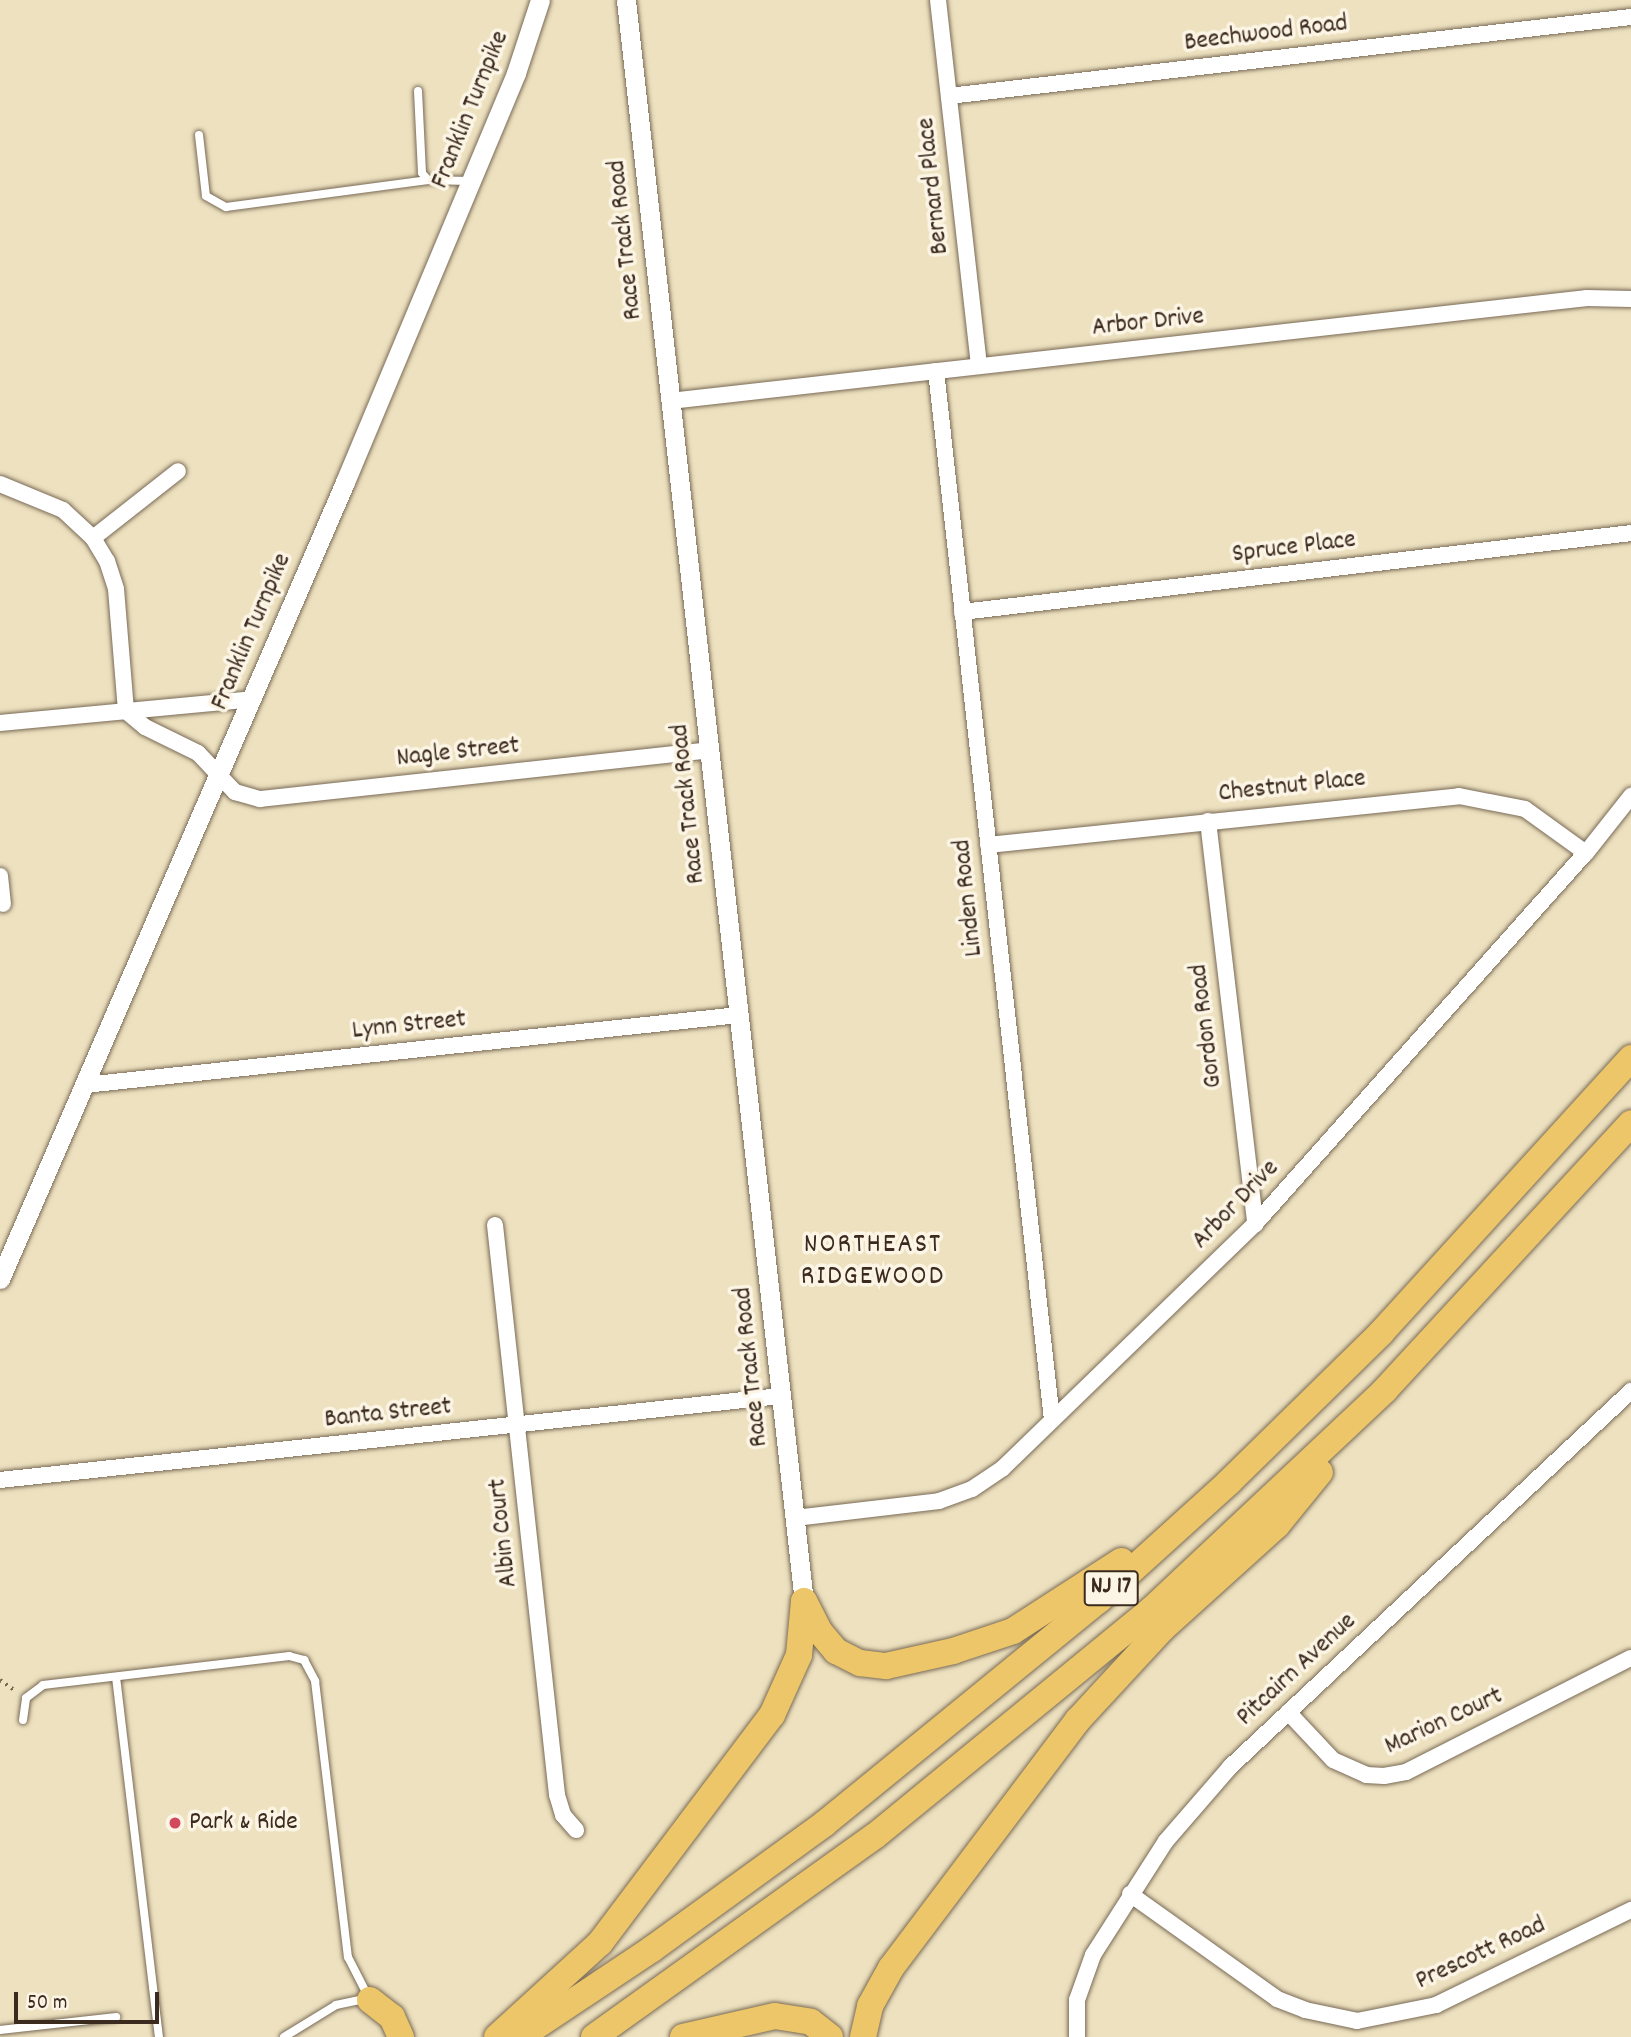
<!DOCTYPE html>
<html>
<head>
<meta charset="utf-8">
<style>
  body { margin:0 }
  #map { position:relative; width:1631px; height:2037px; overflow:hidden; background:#ede1bf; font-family:Dekko,sans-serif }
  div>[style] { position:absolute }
  .path>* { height:3.5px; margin-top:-1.75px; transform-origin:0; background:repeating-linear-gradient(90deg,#796a56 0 2px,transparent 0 7px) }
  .roads { filter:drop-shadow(0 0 2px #796a56) drop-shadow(0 0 2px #796a56) }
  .service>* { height:8px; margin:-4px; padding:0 4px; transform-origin:4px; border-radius:4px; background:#fff }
  .minor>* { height:16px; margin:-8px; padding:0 8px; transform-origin:8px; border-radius:8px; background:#fff }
  .tertiary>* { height:19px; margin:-9.5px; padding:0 9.5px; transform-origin:9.5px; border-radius:9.5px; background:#fff }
  .trunk>* { height:26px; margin:-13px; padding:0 13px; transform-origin:13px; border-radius:13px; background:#ecc669 }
  .dots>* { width:19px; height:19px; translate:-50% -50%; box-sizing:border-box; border:4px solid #fcf5e5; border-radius:50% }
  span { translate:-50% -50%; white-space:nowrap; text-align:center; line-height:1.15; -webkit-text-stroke:7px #fcf5e5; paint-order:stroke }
  .shield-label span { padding:2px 5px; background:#fcf5e5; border:2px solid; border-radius:5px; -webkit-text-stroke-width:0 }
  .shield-label { font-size:24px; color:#3b2a1e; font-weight:700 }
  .street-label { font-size:26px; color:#3b2a1e }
  .poi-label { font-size:26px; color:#3b2a1e }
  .left { translate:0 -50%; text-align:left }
  .neighbourhood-label { font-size:28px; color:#3b2a1e; letter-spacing:2px }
  .scale { position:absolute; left:14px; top:1992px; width:145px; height:32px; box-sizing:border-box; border:4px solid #3b2a1e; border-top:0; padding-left:9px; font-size:21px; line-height:24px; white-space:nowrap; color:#3b2a1e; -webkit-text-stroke:5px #fcf5e5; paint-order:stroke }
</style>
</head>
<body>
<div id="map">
  <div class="path">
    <div style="left:0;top:1680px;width:19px;rotate:35deg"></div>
  </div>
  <div class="roads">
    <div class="service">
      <div style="left:418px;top:91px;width:82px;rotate:87.2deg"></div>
      <div style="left:422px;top:173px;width:9px;rotate:49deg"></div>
      <div style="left:428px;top:180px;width:41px;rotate:1.4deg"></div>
      <div style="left:199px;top:135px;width:61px;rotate:83.5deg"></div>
      <div style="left:206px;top:196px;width:23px;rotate:29deg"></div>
      <div style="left:226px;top:207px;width:204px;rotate:-7.6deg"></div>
      <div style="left:116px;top:1677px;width:363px;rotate:83.2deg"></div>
      <div style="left:23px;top:1720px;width:22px;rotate:-82deg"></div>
      <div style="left:26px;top:1698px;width:21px;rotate:-37deg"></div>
      <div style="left:43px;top:1685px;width:248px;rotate:-6.7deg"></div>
      <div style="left:289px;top:1656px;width:16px;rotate:15deg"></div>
      <div style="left:304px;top:1660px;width:24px;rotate:62deg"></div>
      <div style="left:315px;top:1681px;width:278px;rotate:83.2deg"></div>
      <div style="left:348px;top:1957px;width:46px;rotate:62.9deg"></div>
      <div style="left:0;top:2030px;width:117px;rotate:-6.4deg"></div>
      <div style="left:284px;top:2037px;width:61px;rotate:-31.6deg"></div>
      <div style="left:336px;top:2005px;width:30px;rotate:-12deg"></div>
    </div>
    <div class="minor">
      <div style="left:938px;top:0;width:368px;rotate:83.6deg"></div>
      <div style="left:949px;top:96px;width:687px;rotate:-6.61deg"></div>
      <div style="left:936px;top:371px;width:1055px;rotate:83.69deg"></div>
      <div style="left:670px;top:401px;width:923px;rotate:-6.41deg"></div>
      <div style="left:1587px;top:298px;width:44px;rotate:1.3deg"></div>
      <div style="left:0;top:484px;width:68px;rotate:22.4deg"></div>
      <div style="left:63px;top:510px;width:41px;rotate:43deg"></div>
      <div style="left:93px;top:538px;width:27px;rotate:59deg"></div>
      <div style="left:107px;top:561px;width:29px;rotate:72deg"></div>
      <div style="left:116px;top:589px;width:122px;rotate:85.3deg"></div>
      <div style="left:93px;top:538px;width:108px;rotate:-38.2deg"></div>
      <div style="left:962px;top:612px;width:674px;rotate:-6.73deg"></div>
      <div style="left:126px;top:711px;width:25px;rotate:40deg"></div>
      <div style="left:145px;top:727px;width:59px;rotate:26.1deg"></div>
      <div style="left:198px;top:753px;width:54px;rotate:46.5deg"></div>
      <div style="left:235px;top:792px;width:26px;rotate:16deg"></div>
      <div style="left:260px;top:799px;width:453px;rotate:-6.2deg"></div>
      <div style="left:0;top:723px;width:253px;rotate:-5.4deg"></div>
      <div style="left:1208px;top:821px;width:406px;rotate:83.3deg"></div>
      <div style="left:988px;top:845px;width:474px;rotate:-5.9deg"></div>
      <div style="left:1459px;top:796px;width:67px;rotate:11.1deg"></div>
      <div style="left:1525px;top:809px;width:75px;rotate:35.8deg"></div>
      <div style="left:0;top:876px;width:28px;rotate:84deg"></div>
      <div style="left:85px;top:1085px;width:658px;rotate:-6.11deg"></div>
      <div style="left:495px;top:1225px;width:573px;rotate:83.79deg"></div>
      <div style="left:557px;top:1795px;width:21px;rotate:73deg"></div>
      <div style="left:563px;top:1815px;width:20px;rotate:49deg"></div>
      <div style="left:0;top:1480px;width:786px;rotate:-6.14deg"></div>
      <div style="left:795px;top:1518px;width:145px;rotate:-6.7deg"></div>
      <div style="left:939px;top:1501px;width:35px;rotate:-20deg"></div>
      <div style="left:972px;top:1489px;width:37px;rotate:-34deg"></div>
      <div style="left:1003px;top:1468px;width:351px;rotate:-44.1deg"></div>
      <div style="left:1255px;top:1224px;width:497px;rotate:-48.3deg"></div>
      <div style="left:1586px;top:853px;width:73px;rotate:-51.7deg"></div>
      <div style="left:1288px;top:1712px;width:66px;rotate:46.8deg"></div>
      <div style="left:1333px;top:1760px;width:36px;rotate:24deg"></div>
      <div style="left:1366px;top:1775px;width:18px;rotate:3deg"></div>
      <div style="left:1384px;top:1776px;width:22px;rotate:-10deg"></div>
      <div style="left:1406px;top:1772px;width:252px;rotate:-26.9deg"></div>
      <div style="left:1130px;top:1894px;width:181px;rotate:35.5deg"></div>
      <div style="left:1277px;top:1999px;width:30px;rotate:21deg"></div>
      <div style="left:1305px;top:2010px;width:53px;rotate:11.9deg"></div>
      <div style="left:1357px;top:2021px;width:81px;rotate:-11.4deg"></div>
      <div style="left:1436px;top:2005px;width:217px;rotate:-26deg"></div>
      <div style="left:1077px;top:2037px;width:37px;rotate:-90deg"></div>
      <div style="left:1077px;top:2000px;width:48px;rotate:-70.4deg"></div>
      <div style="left:1093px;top:1955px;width:135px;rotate:-57.4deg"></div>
      <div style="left:1166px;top:1841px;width:98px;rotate:-49.1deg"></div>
      <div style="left:1230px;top:1767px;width:550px;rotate:-43.16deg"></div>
    </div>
    <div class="tertiary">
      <div style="left:626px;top:0;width:1611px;rotate:83.66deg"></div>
      <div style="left:0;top:1279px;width:868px;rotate:-66.59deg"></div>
      <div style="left:345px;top:482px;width:443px;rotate:-67.3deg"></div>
      <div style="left:516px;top:73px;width:77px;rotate:-71.8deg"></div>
    </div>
    <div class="trunk">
      <div style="left:804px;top:1601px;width:35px;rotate:63deg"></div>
      <div style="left:820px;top:1632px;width:25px;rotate:50deg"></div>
      <div style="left:836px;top:1651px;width:27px;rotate:27deg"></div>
      <div style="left:860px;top:1663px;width:26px;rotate:7deg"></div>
      <div style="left:886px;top:1666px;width:69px;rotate:-12.6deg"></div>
      <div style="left:953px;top:1651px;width:63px;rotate:-18.4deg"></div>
      <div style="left:1013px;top:1631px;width:129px;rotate:-32.9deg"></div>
      <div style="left:370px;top:2000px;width:28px;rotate:38deg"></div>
      <div style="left:392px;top:2017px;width:22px;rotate:66deg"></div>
      <div style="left:497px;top:2037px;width:139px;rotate:-42.4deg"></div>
      <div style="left:600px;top:1943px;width:286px;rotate:-53deg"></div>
      <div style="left:772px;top:1715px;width:66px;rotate:-65.8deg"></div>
      <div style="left:799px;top:1655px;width:54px;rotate:-84.7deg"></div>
      <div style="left:520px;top:2037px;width:159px;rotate:-33.7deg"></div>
      <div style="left:652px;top:1949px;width:213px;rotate:-36deg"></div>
      <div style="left:824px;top:1824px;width:355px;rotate:-39.2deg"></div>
      <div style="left:1099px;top:1600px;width:176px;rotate:-42.2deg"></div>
      <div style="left:1229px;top:1482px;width:213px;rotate:-44.4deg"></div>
      <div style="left:1381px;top:1333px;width:372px;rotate:-47.7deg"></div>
      <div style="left:594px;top:2037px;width:345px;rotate:-35.6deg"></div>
      <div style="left:875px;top:1836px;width:357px;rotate:-39.3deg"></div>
      <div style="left:1151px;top:1610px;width:321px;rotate:-43.2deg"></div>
      <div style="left:1385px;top:1390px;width:363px;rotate:-47.3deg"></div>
      <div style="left:683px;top:2037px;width:94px;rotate:-12.9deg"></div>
      <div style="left:775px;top:2016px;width:36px;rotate:9deg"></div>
      <div style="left:811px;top:2022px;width:24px;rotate:38deg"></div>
      <div style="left:863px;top:2037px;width:32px;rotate:-77deg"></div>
      <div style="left:870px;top:2006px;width:43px;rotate:-61.1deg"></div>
      <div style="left:891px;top:1968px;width:311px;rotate:-53deg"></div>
      <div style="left:1078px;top:1720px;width:125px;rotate:-47.3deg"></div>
      <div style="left:1163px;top:1628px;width:154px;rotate:-42.1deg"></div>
      <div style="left:1277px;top:1525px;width:68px;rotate:-50.9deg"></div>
    </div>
  </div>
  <div class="dots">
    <div style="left:175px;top:1823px;background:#d1495b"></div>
  </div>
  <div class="shield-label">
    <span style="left:1111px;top:1588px">NJ 17</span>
  </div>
  <div class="street-label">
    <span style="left:1266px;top:34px;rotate:-7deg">Beechwood Road</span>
    <span style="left:471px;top:110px;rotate:-68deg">Franklin Turnpike</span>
    <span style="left:934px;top:186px;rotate:-96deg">Bernard Place</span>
    <span style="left:626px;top:240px;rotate:-96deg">Race Track Road</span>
    <span style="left:1148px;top:323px;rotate:-6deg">Arbor Drive</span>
    <span style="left:1294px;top:548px;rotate:-7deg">Spruce Place</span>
    <span style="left:252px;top:632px;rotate:-67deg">Franklin Turnpike</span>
    <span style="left:458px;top:753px;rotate:-6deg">Nagle Street</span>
    <span style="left:1292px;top:787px;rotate:-6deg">Chestnut Place</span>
    <span style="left:689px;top:804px;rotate:-96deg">Race Track Road</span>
    <span style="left:969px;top:898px;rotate:-96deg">Linden Road</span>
    <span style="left:409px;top:1026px;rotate:-6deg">Lynn Street</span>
    <span style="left:1207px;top:1026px;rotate:-97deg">Gordon Road</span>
    <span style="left:1236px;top:1205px;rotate:-46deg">Arbor Drive</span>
    <span style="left:752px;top:1367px;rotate:-96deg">Race Track Road</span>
    <span style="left:388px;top:1414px;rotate:-6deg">Banta Street</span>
    <span style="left:504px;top:1533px;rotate:-96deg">Albin Court</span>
    <span style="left:1297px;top:1670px;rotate:-43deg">Pitcairn Avenue</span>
    <span style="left:1444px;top:1722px;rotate:-25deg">Marion Court</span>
    <span style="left:1481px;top:1954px;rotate:-25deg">Prescott Road</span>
  </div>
  <div class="poi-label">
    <span class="left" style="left:189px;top:1823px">Park &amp; Ride</span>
  </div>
  <div class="neighbourhood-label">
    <span style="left:873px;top:1262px">NORTHEAST<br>RIDGEWOOD</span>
  </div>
  <div class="scale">50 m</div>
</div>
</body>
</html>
